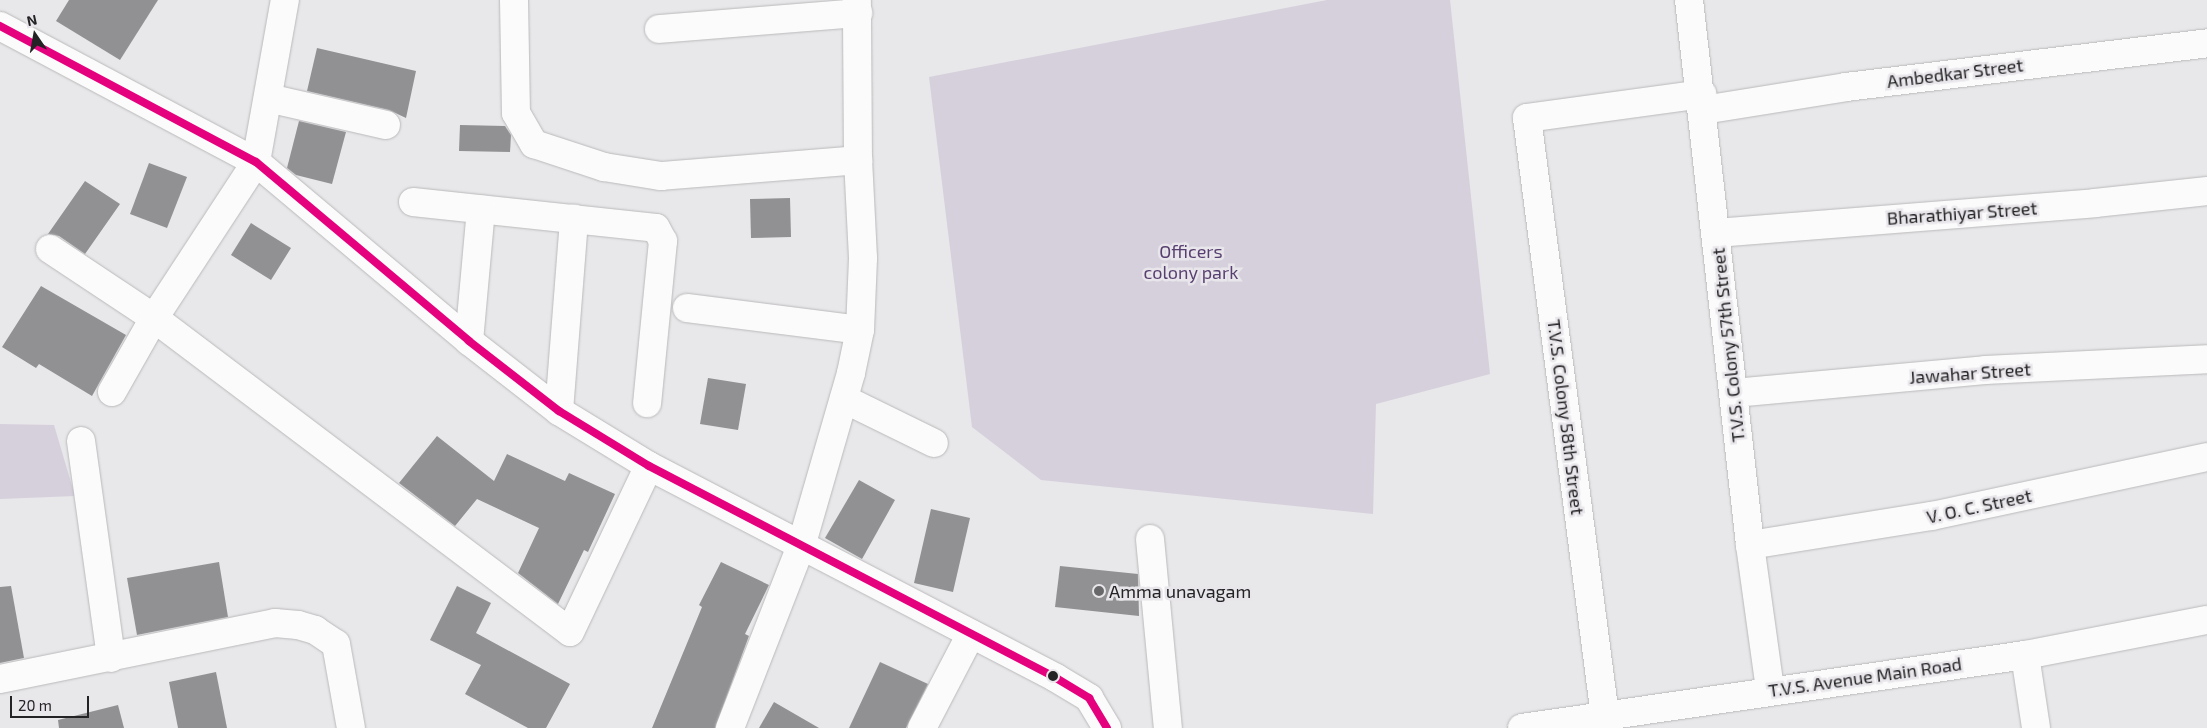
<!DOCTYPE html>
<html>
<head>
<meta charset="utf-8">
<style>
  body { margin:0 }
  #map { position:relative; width:2207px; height:728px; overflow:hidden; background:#e8e7e9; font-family:"Exo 2",sans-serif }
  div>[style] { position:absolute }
  .green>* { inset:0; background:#d6d0dd }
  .building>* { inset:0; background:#919092 }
  .roads { filter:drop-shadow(0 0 1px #bab9bb) drop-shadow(0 0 1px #bab9bb) }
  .minor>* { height:28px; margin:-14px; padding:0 14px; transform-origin:14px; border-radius:14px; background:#fcfbfc }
  .bus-1>* { height:8px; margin:-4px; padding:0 4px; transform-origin:4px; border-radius:4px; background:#e5007d }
  .dots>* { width:14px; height:14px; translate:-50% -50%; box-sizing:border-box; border:2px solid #e8e6ea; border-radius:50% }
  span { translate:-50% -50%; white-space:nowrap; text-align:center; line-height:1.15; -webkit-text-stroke:5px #e8e6ea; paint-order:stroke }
  .street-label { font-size:18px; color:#232224 }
  .park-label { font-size:18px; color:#583f71 }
  .poi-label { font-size:18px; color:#232224 }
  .left { translate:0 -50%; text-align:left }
  .north { position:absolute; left:10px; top:10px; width:50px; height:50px; -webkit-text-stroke:4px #e8e6ea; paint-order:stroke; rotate:348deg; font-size:14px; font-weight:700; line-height:20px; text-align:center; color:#232224 }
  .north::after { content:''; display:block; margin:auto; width:18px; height:22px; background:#232224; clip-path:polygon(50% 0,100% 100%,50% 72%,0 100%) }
  .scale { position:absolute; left:10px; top:696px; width:79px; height:22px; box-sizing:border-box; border:2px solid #232224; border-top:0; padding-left:6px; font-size:15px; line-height:18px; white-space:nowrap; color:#232224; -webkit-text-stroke:4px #e8e6ea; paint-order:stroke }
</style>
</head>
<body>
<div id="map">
  <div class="green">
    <div style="clip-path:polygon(1327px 0,1450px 0,1490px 374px,1376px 404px,1373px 514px,1041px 480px,972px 427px,929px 77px)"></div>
    <div style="clip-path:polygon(0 424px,54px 425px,75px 496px,0 499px)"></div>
  </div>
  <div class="building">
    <div style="clip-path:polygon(69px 0,158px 0,120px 60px,56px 21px)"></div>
    <div style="clip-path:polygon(317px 48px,416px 71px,406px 118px,389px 110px,307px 91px)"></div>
    <div style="clip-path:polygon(299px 121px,346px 132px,332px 184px,296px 175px,287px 168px)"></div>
    <div style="clip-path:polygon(460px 125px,505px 126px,511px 135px,510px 152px,459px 151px)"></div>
    <div style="clip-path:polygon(149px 163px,187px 177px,167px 228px,130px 214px)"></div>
    <div style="clip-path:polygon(85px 181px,120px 204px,85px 254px,59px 236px,48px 234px)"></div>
    <div style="clip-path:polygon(790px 198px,791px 237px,751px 238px,750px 199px)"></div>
    <div style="clip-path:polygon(251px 223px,291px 248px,271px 280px,231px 255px)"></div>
    <div style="clip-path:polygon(41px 286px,126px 335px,92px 396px,39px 364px,36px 368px,2px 347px)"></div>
    <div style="clip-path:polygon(708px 378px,746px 384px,738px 430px,700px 424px)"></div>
    <div style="clip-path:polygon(437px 436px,494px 481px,507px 454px,565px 481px,569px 473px,615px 494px,588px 552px,584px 550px,558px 604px,518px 573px,539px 528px,477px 499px,455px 526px,399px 483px)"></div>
    <div style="clip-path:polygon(859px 480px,895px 500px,862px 559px,825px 538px)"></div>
    <div style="clip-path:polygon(931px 509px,970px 518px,953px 592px,914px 583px)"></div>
    <div style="clip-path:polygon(219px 562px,228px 617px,137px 635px,127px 578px)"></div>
    <div style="clip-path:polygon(721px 562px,769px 585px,745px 634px,749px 636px,715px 728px,652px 728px,702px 607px,699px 605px)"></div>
    <div style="clip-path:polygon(1060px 566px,1138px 574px,1139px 616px,1055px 607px)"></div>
    <div style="clip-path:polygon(11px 586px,24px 658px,0 663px,0 587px)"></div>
    <div style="clip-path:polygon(457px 586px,491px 603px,476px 633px,570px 684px,546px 728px,528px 728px,465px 694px,481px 665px,430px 640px)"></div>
    <div style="clip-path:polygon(880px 662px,928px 684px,906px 728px,849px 728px)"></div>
    <div style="clip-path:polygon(216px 672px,227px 728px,178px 728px,169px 682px)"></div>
    <div style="clip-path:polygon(774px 702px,819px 728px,759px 728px)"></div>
    <div style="clip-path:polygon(118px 705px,124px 728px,59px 728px,58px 720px)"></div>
  </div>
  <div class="roads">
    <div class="minor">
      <div style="left:514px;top:0;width:113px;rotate:89deg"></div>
      <div style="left:516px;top:113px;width:36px;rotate:60deg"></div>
      <div style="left:534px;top:144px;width:74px;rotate:18.2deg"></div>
      <div style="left:604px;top:167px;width:58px;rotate:9deg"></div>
      <div style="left:661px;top:176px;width:198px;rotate:-4.6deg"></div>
      <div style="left:1689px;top:0;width:548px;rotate:83.61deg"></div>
      <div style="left:1750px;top:545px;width:146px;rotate:82.1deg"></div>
      <div style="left:0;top:26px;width:290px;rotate:28deg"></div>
      <div style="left:256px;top:162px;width:278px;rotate:40deg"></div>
      <div style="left:469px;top:341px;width:114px;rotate:37.9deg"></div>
      <div style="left:559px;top:411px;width:105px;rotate:31.4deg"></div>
      <div style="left:649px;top:466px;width:459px;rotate:27.5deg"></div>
      <div style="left:1056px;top:678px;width:39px;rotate:31deg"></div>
      <div style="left:1089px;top:698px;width:35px;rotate:59deg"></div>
      <div style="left:659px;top:29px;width:200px;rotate:-4.6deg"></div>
      <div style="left:268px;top:98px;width:121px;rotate:12.9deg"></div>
      <div style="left:1703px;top:110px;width:145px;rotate:-9.1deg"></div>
      <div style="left:1846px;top:87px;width:364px;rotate:-6.9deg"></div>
      <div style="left:413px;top:202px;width:244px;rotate:6.1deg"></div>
      <div style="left:656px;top:228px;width:15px;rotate:62deg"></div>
      <div style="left:663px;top:241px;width:163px;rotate:95.6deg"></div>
      <div style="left:1716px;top:233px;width:380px;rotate:-4.5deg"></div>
      <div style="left:2095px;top:203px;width:113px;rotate:-6.1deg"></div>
      <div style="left:50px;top:249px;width:125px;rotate:33.6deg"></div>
      <div style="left:154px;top:318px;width:521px;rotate:37.05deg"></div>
      <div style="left:570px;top:632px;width:184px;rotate:-64.6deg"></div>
      <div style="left:687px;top:308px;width:174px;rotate:7.2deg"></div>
      <div style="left:469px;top:341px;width:132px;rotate:-84.8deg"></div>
      <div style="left:112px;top:392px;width:85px;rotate:-60.4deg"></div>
      <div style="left:154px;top:318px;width:186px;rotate:-56.8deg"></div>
      <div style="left:256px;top:162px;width:165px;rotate:-79.9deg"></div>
      <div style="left:1734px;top:393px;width:252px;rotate:-5.2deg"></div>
      <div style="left:1985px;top:370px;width:222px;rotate:-2.8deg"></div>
      <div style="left:844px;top:399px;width:100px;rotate:26.1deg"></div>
      <div style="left:559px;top:411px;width:193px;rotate:-85.5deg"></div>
      <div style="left:81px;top:441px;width:219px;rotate:82.1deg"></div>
      <div style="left:1150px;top:539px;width:190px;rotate:84.6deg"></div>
      <div style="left:1750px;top:545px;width:184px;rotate:-9.1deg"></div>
      <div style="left:1932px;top:516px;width:281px;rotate:-12.1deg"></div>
      <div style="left:2025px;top:655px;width:74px;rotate:81.4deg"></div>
      <div style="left:0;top:679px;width:281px;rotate:-11.5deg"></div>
      <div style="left:275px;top:623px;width:23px;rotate:5deg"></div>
      <div style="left:298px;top:625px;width:18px;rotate:16deg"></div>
      <div style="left:315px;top:630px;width:25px;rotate:34deg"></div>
      <div style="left:336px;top:644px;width:85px;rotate:79.9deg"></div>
      <div style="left:1605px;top:716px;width:603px;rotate:-97.43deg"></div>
      <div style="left:1527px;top:118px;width:177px;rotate:-7.8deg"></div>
      <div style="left:730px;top:728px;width:199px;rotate:-68.7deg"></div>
      <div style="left:802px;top:543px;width:177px;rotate:-73.9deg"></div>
      <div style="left:851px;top:373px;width:44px;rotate:-78.2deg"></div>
      <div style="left:860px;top:330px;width:72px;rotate:-87.6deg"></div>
      <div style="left:863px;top:258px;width:98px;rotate:-92.9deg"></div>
      <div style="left:858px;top:160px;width:160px;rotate:-90.4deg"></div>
      <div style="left:922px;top:728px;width:106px;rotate:-62.5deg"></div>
      <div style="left:1522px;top:728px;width:508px;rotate:-8.26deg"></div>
      <div style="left:2025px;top:655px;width:185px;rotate:-10.9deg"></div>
    </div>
  </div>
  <div class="bus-1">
    <div style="left:0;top:26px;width:290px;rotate:28deg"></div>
    <div style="left:256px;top:162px;width:278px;rotate:40deg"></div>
    <div style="left:469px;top:341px;width:114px;rotate:37.9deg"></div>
    <div style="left:559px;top:411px;width:105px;rotate:31.4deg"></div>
    <div style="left:649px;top:466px;width:459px;rotate:27.5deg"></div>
    <div style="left:1056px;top:678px;width:39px;rotate:31deg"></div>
    <div style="left:1089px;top:698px;width:35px;rotate:59deg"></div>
  </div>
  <div class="dots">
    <div style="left:1099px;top:591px;background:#686769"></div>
    <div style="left:1053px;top:676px;background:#232224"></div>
  </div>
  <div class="street-label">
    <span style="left:1955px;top:73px;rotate:-7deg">Ambedkar Street</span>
    <span style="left:1962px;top:213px;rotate:-4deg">Bharathiyar Street</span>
    <span style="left:1728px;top:345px;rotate:-96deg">T.V.S. Colony 57th Street</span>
    <span style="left:1970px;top:373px;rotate:-4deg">Jawahar Street</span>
    <span style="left:1566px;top:417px;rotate:83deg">T.V.S. Colony 58th Street</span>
    <span style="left:1979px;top:506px;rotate:-12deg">V. O. C. Street</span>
    <span style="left:1865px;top:677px;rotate:-8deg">T.V.S. Avenue Main Road</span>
  </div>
  <div class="park-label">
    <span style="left:1191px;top:262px">Officers<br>colony park</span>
  </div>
  <div class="poi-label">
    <span class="left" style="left:1109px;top:591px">Amma unavagam</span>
  </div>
  <div class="north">N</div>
  <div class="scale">20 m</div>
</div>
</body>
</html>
